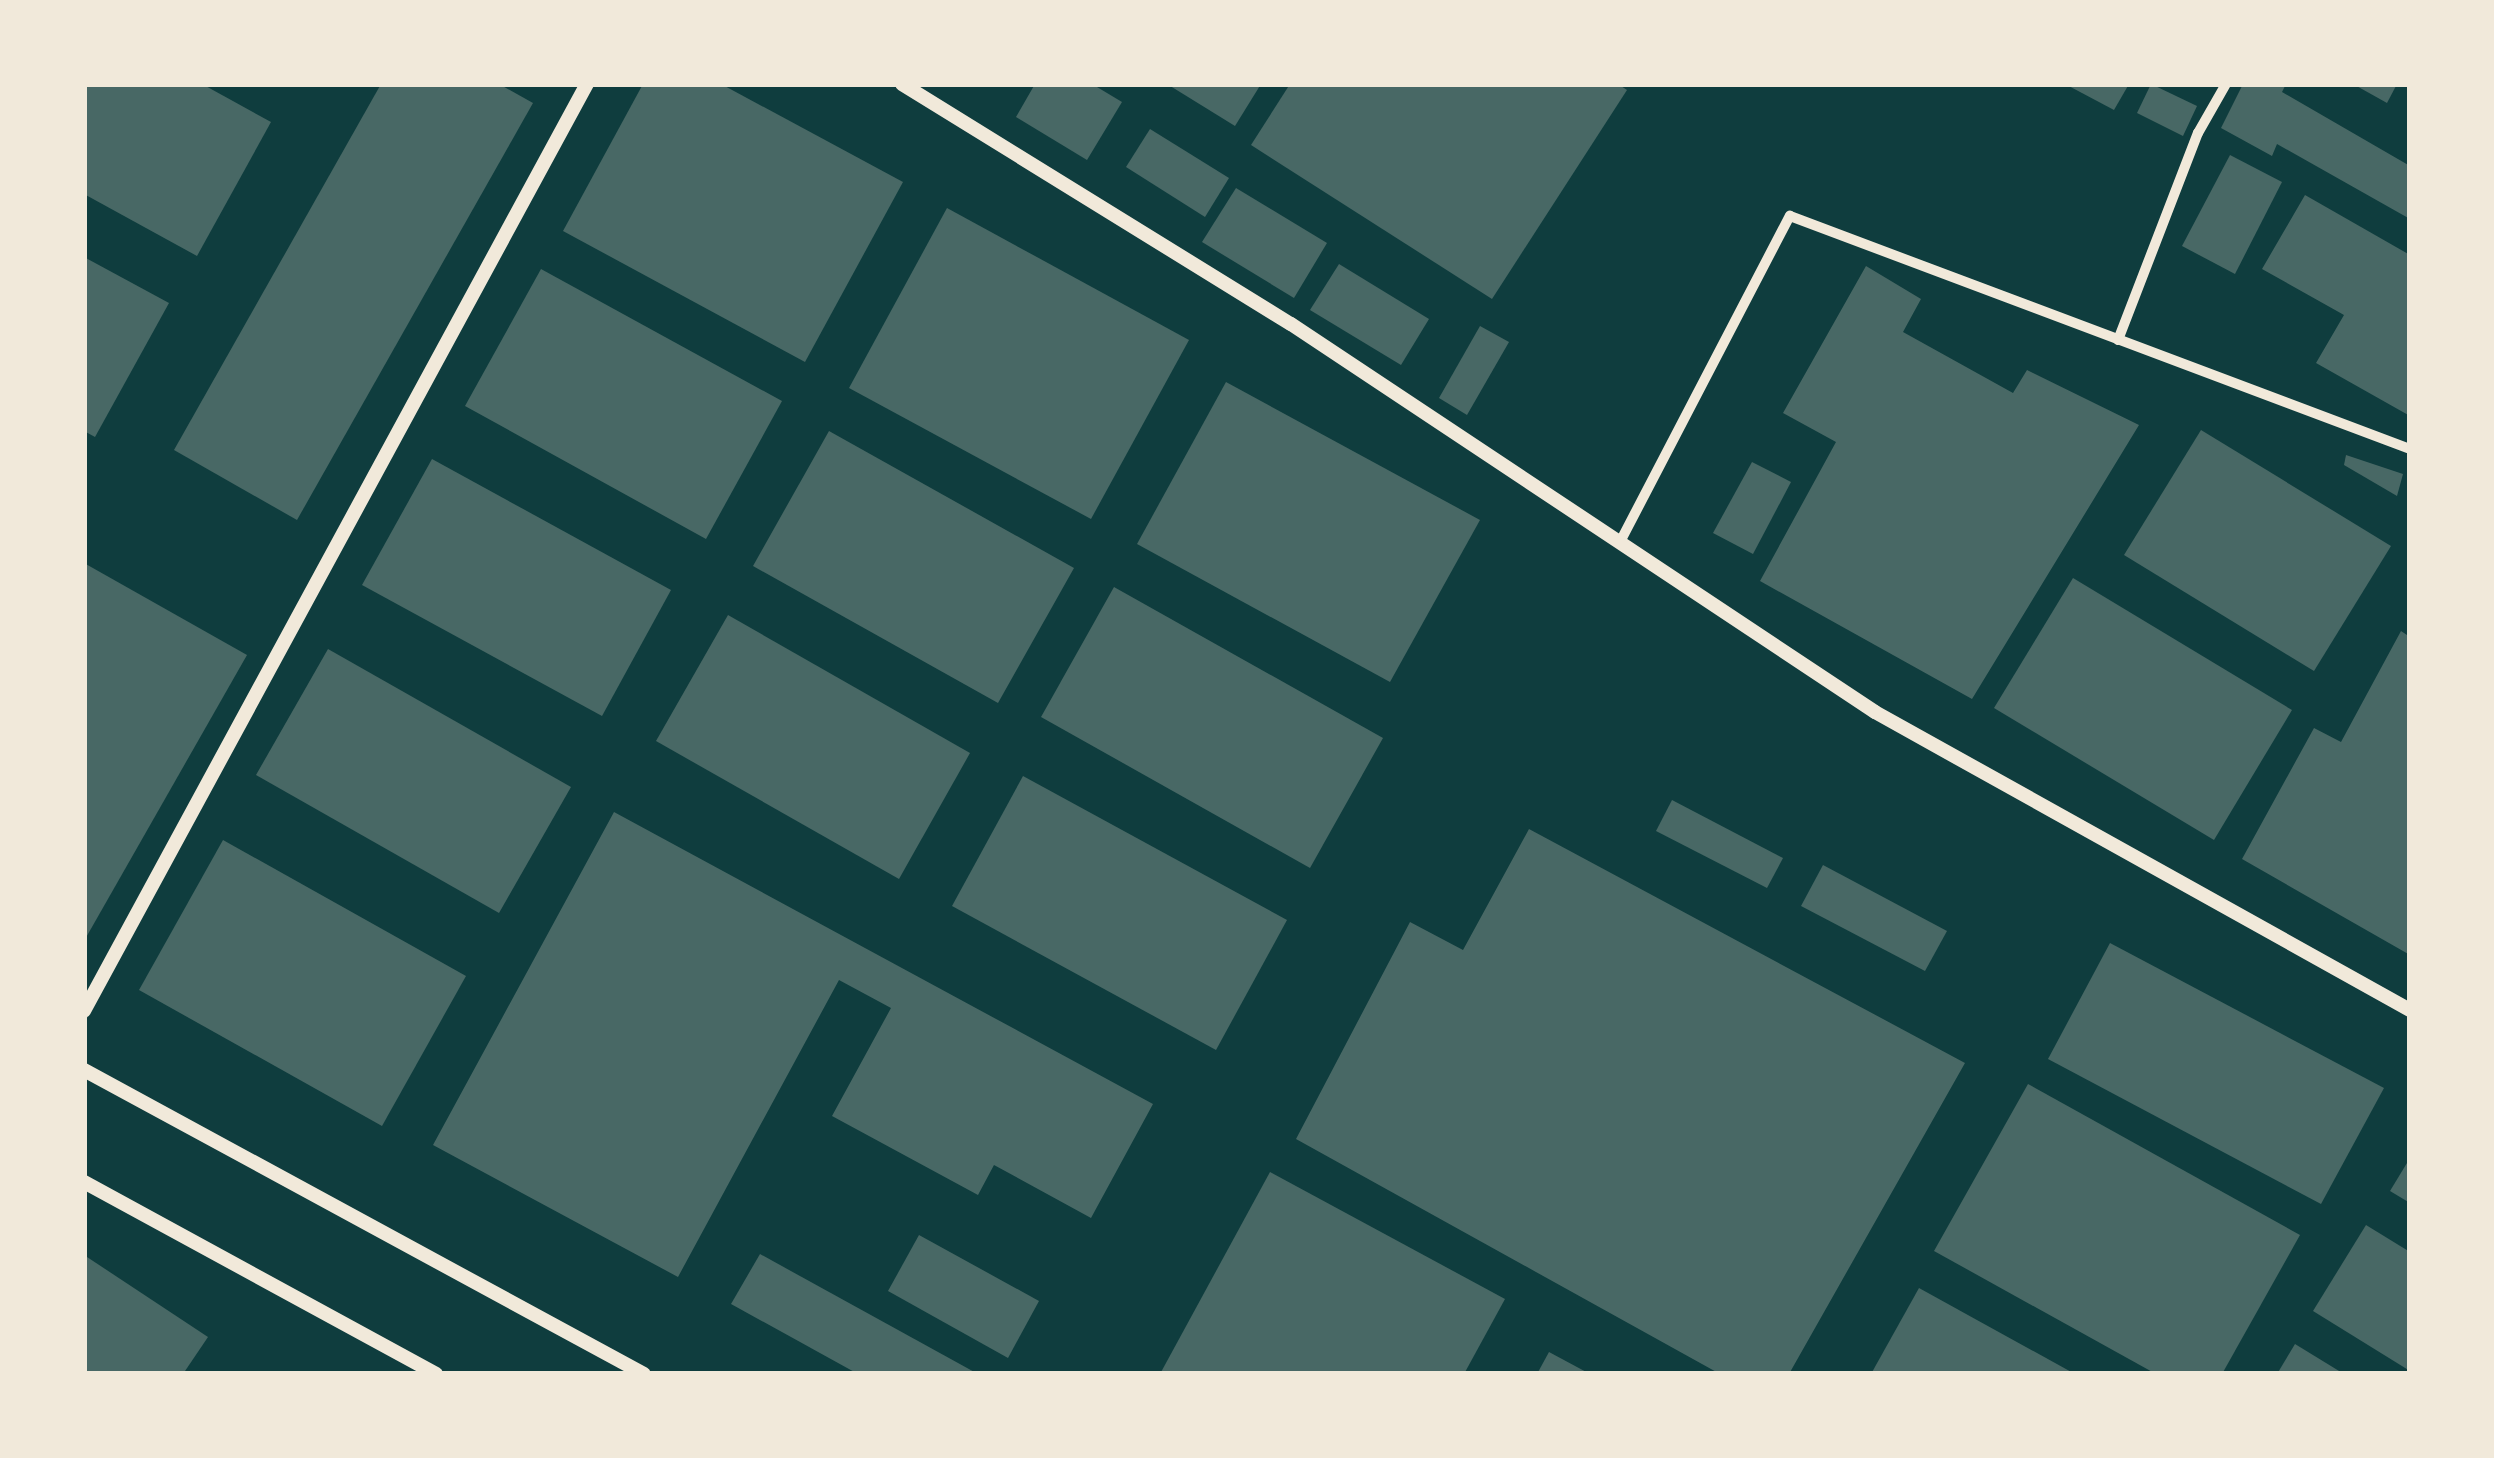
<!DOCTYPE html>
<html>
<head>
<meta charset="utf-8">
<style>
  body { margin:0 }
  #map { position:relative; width:2494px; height:1458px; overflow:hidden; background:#0f3d3e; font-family:"IBM Plex Sans",sans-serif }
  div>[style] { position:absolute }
  .building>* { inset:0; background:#486865 }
  .minor>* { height:10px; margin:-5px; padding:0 5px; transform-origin:5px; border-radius:5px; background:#f1e9da }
  .tertiary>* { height:14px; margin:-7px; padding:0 7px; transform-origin:7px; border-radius:7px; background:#f1e9da }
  span { translate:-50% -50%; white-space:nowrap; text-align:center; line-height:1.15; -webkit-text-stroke:10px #f1e9da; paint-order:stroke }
  .frame { position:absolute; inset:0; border:87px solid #f1e9da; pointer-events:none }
</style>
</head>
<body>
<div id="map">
  <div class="building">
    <div style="clip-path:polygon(84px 84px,202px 84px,271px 122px,197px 256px,84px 194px)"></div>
    <div style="clip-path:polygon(381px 84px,499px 84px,533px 103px,297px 520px,174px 450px)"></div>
    <div style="clip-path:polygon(643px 84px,721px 84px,903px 182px,805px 362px,563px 231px)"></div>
    <div style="clip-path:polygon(1035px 84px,1092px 84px,1122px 102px,1087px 160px,1016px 117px)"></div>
    <div style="clip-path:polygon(1167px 84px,1261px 84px,1235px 126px)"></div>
    <div style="clip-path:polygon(1290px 84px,1618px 84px,1627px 90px,1492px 299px,1251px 145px)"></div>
    <div style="clip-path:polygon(2065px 84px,2129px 84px,2114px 110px)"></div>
    <div style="clip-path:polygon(2151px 84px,2197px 106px,2183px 136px,2137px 113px)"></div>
    <div style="clip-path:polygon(2243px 84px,2286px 84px,2282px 92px,2410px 166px,2410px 219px,2277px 144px,2272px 156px,2221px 128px)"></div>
    <div style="clip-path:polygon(2353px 84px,2397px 84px,2387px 103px)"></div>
    <div style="clip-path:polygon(1150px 129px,1229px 178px,1205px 217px,1126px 167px)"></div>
    <div style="clip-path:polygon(2230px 155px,2282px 182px,2235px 274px,2182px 246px)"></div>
    <div style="clip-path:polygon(1236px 188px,1327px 243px,1294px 298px,1202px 242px)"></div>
    <div style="clip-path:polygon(2305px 195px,2410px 255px,2410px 416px,2316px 363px,2344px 315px,2262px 269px)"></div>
    <div style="clip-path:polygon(947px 208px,1189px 340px,1091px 519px,849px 388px)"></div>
    <div style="clip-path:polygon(84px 257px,169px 303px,95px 437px,84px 431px)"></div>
    <div style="clip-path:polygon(1339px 264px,1429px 319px,1401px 365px,1310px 310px)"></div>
    <div style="clip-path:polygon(1866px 266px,1921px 299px,1903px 332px,2013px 393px,2027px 370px,2139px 425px,1972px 699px,1760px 581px,1836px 442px,1783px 413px)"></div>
    <div style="clip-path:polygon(541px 269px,782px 401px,706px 539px,465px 406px)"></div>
    <div style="clip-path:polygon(1480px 326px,1509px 342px,1467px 415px,1439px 398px)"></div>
    <div style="clip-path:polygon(1226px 382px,1480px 520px,1390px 682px,1137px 544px)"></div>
    <div style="clip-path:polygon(2201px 430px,2391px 546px,2314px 671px,2124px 555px)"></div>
    <div style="clip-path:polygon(829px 431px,1074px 568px,998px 703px,753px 566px)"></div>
    <div style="clip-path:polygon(2346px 455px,2403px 474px,2397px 496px,2344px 465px)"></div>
    <div style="clip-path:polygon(432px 459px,671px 590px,602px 716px,362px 585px)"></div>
    <div style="clip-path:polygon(1752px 462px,1791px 482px,1753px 554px,1713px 533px)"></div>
    <div style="clip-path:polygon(84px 563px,247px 655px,84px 941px)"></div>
    <div style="clip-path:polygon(2073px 578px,2292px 710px,2214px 840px,1994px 708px)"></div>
    <div style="clip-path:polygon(1114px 587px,1383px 738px,1310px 868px,1041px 717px)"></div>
    <div style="clip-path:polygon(728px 615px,970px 753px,899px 879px,656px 741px)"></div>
    <div style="clip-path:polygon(2401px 631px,2410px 637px,2410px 955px,2242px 859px,2314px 728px,2341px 742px)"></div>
    <div style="clip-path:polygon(328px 649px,571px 787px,499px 913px,256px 775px)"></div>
    <div style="clip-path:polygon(1023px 776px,1287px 920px,1216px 1050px,952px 906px)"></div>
    <div style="clip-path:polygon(1672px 800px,1783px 858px,1767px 888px,1656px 831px)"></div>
    <div style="clip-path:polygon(614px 812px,1153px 1104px,1091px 1218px,994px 1165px,978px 1195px,832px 1116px,891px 1008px,839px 980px,678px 1277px,433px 1145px)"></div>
    <div style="clip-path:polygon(1529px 829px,1965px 1063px,1789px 1374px,1720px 1374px,1296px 1139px,1410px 922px,1463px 950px)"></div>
    <div style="clip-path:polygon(223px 840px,466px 976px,382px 1126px,139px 990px)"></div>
    <div style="clip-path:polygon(1823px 865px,1947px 931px,1925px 971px,1801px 906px)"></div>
    <div style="clip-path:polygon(2110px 943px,2384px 1088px,2321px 1204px,2048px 1059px)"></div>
    <div style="clip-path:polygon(2028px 1084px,2300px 1235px,2222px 1374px,2156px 1374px,1934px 1251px)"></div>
    <div style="clip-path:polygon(2410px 1158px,2410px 1203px,2390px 1191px)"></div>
    <div style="clip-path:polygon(1270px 1172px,1505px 1299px,1464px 1374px,1160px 1374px)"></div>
    <div style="clip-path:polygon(2366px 1225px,2410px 1252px,2410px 1371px,2313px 1311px)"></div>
    <div style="clip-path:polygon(919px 1235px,1039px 1301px,1008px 1358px,888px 1291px)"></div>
    <div style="clip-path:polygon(760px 1254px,978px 1374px,858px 1374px,731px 1304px)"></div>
    <div style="clip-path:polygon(84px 1255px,208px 1337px,183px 1374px,84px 1374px)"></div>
    <div style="clip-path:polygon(1919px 1288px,2075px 1374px,1871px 1374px)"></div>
    <div style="clip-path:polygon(2295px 1344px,2344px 1374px,2277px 1374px)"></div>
    <div style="clip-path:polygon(1549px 1352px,1590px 1374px,1537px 1374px)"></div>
  </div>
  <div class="minor">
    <div style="left:2118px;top:340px;width:222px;rotate:-68.9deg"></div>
    <div style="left:2198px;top:133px;width:56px;rotate:-60.3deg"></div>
    <div style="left:1620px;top:542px;width:368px;rotate:-62.5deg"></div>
    <div style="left:1790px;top:216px;width:662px;rotate:20.6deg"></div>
  </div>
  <div class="tertiary">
    <div style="left:902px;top:84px;width:457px;rotate:31.7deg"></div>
    <div style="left:1291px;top:324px;width:701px;rotate:33.6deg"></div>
    <div style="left:1875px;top:712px;width:612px;rotate:29.12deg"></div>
    <div style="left:84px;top:1011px;width:1055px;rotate:-61.52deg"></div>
    <div style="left:84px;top:1070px;width:637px;rotate:28.5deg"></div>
    <div style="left:84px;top:1182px;width:401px;rotate:28.6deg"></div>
  </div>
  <div class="frame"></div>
</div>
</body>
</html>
